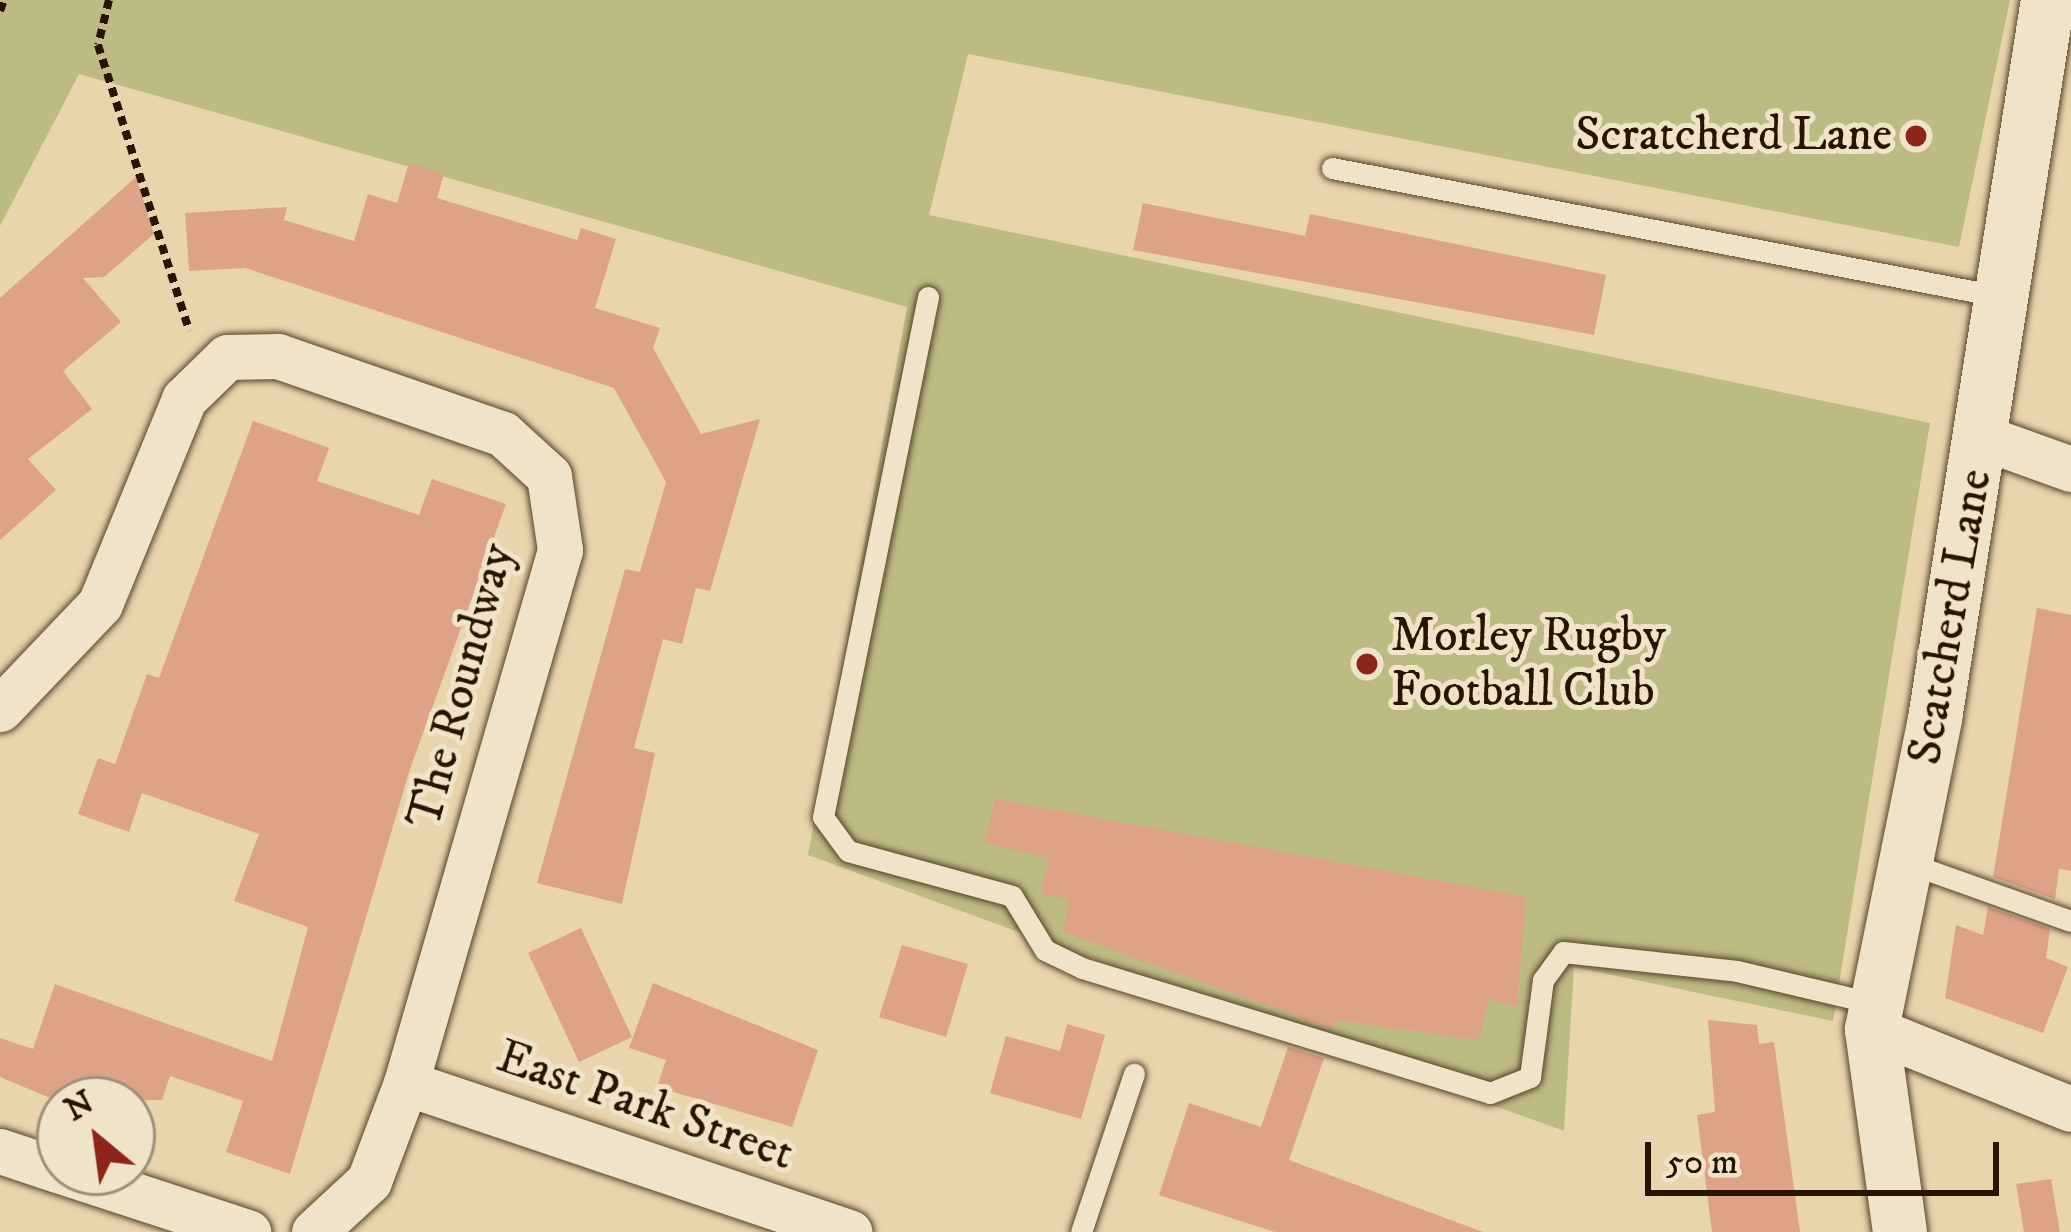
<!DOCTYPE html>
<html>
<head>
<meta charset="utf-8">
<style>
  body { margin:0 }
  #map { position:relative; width:2071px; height:1232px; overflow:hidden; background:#e8d5ab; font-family:"IM FELL DW Pica",serif }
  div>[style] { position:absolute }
  .green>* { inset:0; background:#bdbb84 }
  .building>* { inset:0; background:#dea386 }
  .path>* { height:8px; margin-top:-4px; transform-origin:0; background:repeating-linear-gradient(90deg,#271502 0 9px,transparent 0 15px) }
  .roads { filter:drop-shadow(0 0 3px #57452c) drop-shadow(0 0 3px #57452c) }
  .service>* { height:21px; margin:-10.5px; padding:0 10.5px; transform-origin:10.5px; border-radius:10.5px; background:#f0e4c8 }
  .minor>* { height:45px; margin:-22.5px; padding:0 22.5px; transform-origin:22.5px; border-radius:22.5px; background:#f0e4c8 }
  .tertiary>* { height:54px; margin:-27px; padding:0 27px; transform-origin:27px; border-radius:27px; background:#f0e4c8 }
  .dots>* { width:33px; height:33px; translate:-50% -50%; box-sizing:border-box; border:6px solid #f0e4c8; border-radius:50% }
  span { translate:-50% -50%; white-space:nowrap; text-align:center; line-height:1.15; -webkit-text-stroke:10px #f0e4c8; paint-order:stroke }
  .poi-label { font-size:48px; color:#271502 }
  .right { translate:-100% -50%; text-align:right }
  .left { translate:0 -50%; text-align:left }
  .street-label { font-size:48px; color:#271502 }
  .north { position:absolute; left:36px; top:1076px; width:120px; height:120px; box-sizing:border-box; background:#f0e4c8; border:3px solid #a09179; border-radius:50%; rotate:331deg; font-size:33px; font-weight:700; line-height:48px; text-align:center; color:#271502 }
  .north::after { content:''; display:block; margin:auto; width:42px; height:54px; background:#8f2418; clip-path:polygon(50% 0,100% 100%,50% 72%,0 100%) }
  .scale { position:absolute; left:1645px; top:1142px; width:354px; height:54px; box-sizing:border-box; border:6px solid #271502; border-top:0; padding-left:15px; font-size:36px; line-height:42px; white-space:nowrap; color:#271502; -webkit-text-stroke:9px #f0e4c8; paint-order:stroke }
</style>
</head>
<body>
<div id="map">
  <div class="green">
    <div style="clip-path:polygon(0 0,2010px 0,1959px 247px,968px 54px,929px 215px,1930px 423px,1833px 1021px,1574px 967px,1564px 1131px,808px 855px,907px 307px,79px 74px,0 226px)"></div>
  </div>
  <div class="building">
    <div style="clip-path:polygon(409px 163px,444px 174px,437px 198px,577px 240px,581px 228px,616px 239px,595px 308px,660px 328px,653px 348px,701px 434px,760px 419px,710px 591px,696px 588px,682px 644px,663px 639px,634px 748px,655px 753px,622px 904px,537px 883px,625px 569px,640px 572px,666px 482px,614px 388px,245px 268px,189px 271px,185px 213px,287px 207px,284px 220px,354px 241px,368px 194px,397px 203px)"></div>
    <div style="clip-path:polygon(136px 177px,154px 234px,104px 277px,83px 278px,121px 322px,63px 371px,92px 409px,28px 459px,56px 490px,0 540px,0 298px)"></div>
    <div style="clip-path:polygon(1143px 203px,1305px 236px,1310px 214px,1606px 275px,1594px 335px,1133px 250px)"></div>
    <div style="clip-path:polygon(253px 421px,329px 448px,317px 481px,419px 515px,432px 479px,506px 504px,410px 769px,290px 1174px,226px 1152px,243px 1101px,170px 1076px,162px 1100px,55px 1100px,0 1077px,0 1038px,33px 1049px,55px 984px,272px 1061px,308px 927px,234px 901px,259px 834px,142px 793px,129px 832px,78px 814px,98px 758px,115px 764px,147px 674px,159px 678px)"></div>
    <div style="clip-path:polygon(2037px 608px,2071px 615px,2071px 871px,2059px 869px,2055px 899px,1993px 877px)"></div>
    <div style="clip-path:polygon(995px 799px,1526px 897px,1517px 1006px,1488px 999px,1479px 1040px,1337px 1020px,1333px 1029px,1063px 932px,1069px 899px,1041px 894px,1049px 858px,985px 843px)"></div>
    <div style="clip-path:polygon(1988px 907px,2050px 929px,2046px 958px,2068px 967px,2043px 1033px,1945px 998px,1956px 925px,1983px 935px)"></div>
    <div style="clip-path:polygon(581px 928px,632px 1037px,579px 1062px,528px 953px)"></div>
    <div style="clip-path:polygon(902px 945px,968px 964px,946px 1037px,879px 1017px)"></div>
    <div style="clip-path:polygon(653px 983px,818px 1050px,792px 1127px,657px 1087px,666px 1060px,629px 1048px)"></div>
    <div style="clip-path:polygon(1708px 1020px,1757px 1025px,1759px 1044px,1774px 1042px,1800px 1232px,1712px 1232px,1697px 1115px,1715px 1112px)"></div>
    <div style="clip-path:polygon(1067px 1024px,1105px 1035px,1081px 1119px,990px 1093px,1006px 1036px,1060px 1051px)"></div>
    <div style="clip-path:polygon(1288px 1047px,1324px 1058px,1289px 1160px,1483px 1232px,1275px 1232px,1159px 1195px,1189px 1103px,1261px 1127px)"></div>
    <div style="clip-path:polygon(2051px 1179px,2060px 1232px,2024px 1232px,2016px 1184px)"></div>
  </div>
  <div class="path">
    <div style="left:109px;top:0;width:46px;rotate:103.7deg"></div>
    <div style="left:98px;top:45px;width:300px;rotate:72.3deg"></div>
    <div style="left:0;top:11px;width:12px;rotate:-70deg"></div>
  </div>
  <div class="roads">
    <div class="service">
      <div style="left:1332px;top:168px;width:678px;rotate:10.88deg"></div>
      <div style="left:928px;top:297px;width:530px;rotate:101.42deg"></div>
      <div style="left:823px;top:817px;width:42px;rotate:53.7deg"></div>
      <div style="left:848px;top:851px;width:170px;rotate:15.3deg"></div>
      <div style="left:1012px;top:896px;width:63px;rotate:58.6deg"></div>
      <div style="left:1045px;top:950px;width:41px;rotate:25.9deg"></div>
      <div style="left:1082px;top:968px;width:427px;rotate:17deg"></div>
      <div style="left:1490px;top:1093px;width:43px;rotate:-21.8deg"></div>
      <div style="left:1530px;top:1077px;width:98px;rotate:-82.4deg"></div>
      <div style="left:1543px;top:980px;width:34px;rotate:-54deg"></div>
      <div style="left:1563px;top:952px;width:175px;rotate:6.2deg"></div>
      <div style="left:1737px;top:971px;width:144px;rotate:13.3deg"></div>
      <div style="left:1908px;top:863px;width:173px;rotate:19.6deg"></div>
      <div style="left:1081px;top:1232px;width:167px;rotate:-71.5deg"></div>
    </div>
    <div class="minor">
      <div style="left:1982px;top:437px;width:95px;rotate:19.8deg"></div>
      <div style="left:0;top:709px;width:145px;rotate:-46.4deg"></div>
      <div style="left:100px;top:604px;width:222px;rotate:-67.7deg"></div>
      <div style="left:184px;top:399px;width:60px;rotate:-44.3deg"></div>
      <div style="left:227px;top:357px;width:51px;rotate:-1.1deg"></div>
      <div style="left:278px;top:356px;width:238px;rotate:19.1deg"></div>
      <div style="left:503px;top:434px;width:62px;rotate:42.4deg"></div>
      <div style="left:549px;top:476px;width:75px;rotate:81.5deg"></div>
      <div style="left:560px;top:550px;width:555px;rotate:106.12deg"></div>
      <div style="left:406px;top:1083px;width:105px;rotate:110.7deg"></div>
      <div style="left:369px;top:1181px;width:75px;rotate:137.2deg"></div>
      <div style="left:1872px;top:1029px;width:214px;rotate:21.9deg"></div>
      <div style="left:406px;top:1083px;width:468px;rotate:18.6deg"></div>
      <div style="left:0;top:1151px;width:63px;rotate:18.4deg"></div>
      <div style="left:64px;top:1172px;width:194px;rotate:18.1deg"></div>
    </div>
    <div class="tertiary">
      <div style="left:1900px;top:1232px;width:205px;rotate:-97.9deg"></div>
      <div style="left:1872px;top:1029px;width:316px;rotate:-78.5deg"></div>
      <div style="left:1935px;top:719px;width:728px;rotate:-81.07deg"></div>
    </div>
  </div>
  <div class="dots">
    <div style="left:1916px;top:136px;background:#8f2418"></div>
    <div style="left:1367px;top:664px;background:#8f2418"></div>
  </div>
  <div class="poi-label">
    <span class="right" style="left:1892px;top:136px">Scratcherd Lane</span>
    <span class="left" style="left:1391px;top:664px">Morley Rugby<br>Football Club</span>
  </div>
  <div class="street-label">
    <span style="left:1951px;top:617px;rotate:-80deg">Scatcherd Lane</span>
    <span style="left:462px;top:686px;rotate:-75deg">The Roundway</span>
    <span style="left:645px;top:1106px;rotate:19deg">East Park Street</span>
  </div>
  <div class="north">N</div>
  <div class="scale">50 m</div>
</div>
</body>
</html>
